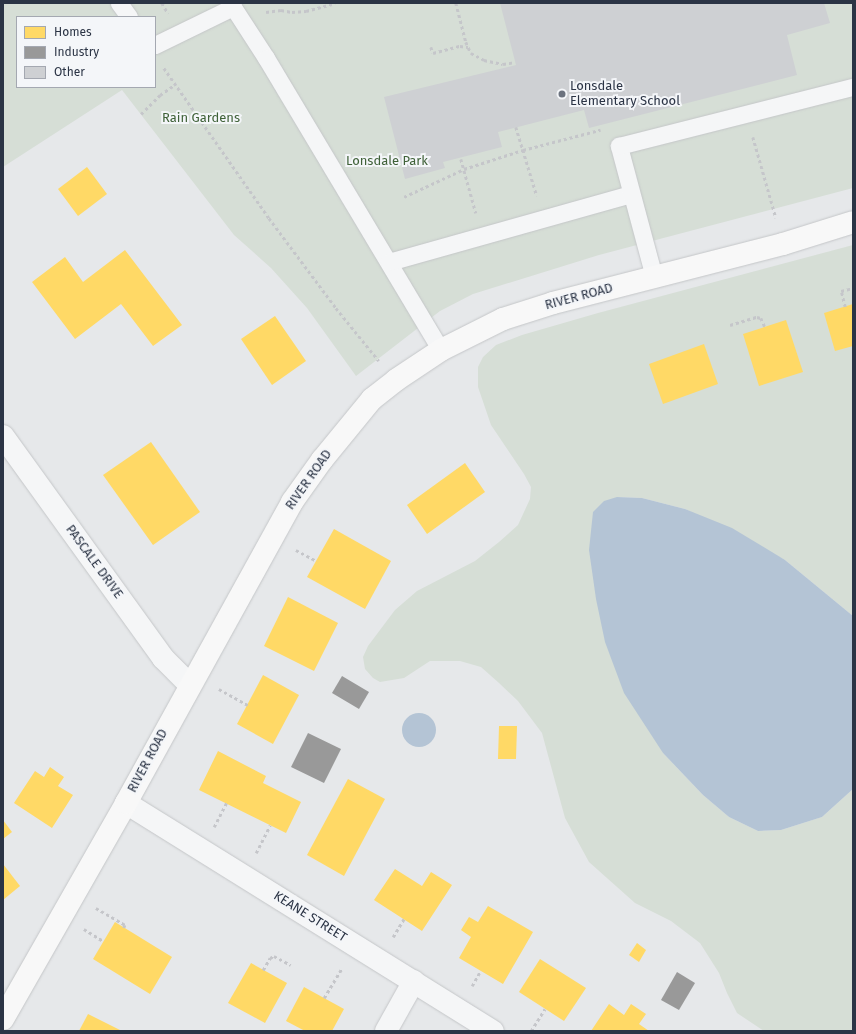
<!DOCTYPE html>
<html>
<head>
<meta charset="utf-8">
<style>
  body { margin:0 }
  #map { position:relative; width:856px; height:1034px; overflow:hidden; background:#e6e8ea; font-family:"Fira Sans",sans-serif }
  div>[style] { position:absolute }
  .green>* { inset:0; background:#d6ded6 }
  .water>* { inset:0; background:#b4c4d5 }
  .round { border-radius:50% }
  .homes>* { inset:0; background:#ffd966 }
  .industry>* { inset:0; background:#999 }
  .building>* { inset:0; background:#ced0d3 }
  .path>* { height:2.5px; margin-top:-1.25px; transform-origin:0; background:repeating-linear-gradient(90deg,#c5c6ca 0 3px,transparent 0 6px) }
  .roads { filter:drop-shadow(0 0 1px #c4c6c8) drop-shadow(0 0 1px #c4c6c8) }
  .service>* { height:17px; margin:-8.5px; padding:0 8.5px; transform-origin:8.5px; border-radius:8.5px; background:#f5f6f7 }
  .minor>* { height:22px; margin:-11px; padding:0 11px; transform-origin:11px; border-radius:11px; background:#f5f6f7 }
  .secondary>* { height:22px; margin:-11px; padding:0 11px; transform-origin:11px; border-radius:11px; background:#f8f8f8 }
  .dots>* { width:11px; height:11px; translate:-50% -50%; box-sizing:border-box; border:2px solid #f4f6f9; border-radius:50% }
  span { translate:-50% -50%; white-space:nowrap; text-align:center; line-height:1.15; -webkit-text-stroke:4px #f4f6f9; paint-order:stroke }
  .poi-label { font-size:13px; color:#2b3445 }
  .left { translate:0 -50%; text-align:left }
  .park-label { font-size:13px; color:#3f6138 }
  .street-label { font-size:13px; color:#2b3445 }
  .frame { position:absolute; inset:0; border:4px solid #2b3445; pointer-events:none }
  .legend { position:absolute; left:16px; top:16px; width:140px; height:72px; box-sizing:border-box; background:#f4f6f9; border:1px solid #a4a8b1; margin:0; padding:5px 7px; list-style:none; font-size:12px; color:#2b3445 }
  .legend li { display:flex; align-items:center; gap:8px; height:20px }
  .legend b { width:20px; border:1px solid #a4a8b1 }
</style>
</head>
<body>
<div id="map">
  <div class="green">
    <div style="clip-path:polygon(evenodd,3px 3px,853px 3px,853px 188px,599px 255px,473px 294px,440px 311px,356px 376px,307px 308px,271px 268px,234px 235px,122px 90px,3px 167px,3px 3px,17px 17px,155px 17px,155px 87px,17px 87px,17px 17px)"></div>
    <div style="clip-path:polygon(853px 245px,853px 616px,785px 560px,685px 509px,642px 498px,617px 497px,663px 753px,703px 795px,729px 817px,758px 831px,781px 830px,822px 817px,853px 789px,853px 1031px,764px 1031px,737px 1013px,727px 993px,719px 973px,700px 943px,671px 921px,635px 903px,589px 862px,565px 818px,542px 733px,518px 701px,499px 683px,481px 667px,460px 661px,430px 661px,404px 678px,380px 682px,373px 678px,365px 669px,363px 657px,368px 646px,395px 610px,417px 591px,475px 561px,499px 542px,518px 525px,530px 499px,531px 487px,524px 474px,491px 425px,478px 387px,478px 367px,483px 357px,496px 345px,522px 335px,598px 313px)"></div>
  </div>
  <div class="water">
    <div style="clip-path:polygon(617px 497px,642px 498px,685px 509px,732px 528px,785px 560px,853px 616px,853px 789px,822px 817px,781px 830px,758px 831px,729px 817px,703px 795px,663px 753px,624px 693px,605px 642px,596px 599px,589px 550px,593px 512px,604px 501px)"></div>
    <div class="round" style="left:402px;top:713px;width:34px;height:34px"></div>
  </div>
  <div class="homes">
    <div style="clip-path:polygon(87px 167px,107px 194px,78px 216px,58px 189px)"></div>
    <div style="clip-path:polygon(125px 250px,182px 325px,153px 346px,121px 304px,75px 339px,32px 282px,65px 257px,83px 282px)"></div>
    <div style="clip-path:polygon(853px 304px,853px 346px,835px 351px,824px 313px)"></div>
    <div style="clip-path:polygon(275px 316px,306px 361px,272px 385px,241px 339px)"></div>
    <div style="clip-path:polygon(786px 320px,803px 372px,759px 386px,743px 334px)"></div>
    <div style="clip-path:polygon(704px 344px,718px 384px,663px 404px,649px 364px)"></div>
    <div style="clip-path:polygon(151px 442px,200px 512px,153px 545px,103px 475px)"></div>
    <div style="clip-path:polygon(465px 463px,485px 492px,427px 534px,407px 505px)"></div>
    <div style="clip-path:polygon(334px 529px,391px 561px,365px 609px,307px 577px)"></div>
    <div style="clip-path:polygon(288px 597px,338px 623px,314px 671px,264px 646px)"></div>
    <div style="clip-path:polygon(263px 675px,299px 695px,273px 744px,237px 724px)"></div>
    <div style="clip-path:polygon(499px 726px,517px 726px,516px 759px,498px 759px)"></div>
    <div style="clip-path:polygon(218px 751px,266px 776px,263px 783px,301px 802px,286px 833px,199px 790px)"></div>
    <div style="clip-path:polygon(50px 767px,64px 777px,58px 786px,73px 795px,52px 828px,14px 803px,35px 771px,44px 777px)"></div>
    <div style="clip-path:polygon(348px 779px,385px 799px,344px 876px,307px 855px)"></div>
    <div style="clip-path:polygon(3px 820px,12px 832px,3px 839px)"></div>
    <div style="clip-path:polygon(3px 864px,20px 886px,3px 900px)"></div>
    <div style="clip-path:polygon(395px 869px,422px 886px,431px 872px,452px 885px,422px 931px,374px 900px)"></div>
    <div style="clip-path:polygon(488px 906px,533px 932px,503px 984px,459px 958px,471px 937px,461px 930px,469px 917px,478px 922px)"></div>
    <div style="clip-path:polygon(115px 922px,172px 957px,150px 994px,93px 959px)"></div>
    <div style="clip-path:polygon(637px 943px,646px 950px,639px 962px,629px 955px)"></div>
    <div style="clip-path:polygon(540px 959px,586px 988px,564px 1021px,519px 992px)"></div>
    <div style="clip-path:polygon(251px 963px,287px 983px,265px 1023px,228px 1003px)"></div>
    <div style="clip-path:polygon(304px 987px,344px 1009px,332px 1031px,305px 1031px,286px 1021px)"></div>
    <div style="clip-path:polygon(609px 1004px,624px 1015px,631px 1004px,646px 1014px,639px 1024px,649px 1031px,591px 1031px)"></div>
    <div style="clip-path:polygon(88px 1014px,122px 1031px,79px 1031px)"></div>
  </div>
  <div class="industry">
    <div style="clip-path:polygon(342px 676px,369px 692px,359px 709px,332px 693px)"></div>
    <div style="clip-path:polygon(308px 733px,341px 749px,324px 783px,291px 767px)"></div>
    <div style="clip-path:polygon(677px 972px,695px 983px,679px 1010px,661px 1000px)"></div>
  </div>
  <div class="building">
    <div style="clip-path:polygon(500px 3px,824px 3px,830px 23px,787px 35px,797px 75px,589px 128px,584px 110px,498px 132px,502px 147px,443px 162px,445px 168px,405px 179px,384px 97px,516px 65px)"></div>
  </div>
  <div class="path">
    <div style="left:162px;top:3px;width:12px;rotate:59deg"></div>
    <div style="left:456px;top:3px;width:40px;rotate:75.6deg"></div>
    <div style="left:466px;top:42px;width:12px;rotate:66deg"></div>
    <div style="left:471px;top:53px;width:15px;rotate:28deg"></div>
    <div style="left:484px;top:60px;width:19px;rotate:12deg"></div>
    <div style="left:503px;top:64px;width:12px;rotate:-9deg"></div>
    <div style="left:266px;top:12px;width:15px;rotate:-8deg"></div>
    <div style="left:281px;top:10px;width:11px;rotate:10deg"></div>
    <div style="left:292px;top:12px;width:14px;rotate:-4deg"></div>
    <div style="left:306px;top:11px;width:30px;rotate:-15deg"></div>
    <div style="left:431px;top:47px;width:6px;rotate:72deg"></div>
    <div style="left:433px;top:53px;width:28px;rotate:-15deg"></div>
    <div style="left:460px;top:46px;width:8px;rotate:7deg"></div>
    <div style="left:164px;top:68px;width:183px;rotate:55deg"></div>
    <div style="left:269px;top:218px;width:112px;rotate:53.3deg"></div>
    <div style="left:336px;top:308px;width:68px;rotate:50.9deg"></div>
    <div style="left:141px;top:114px;width:27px;rotate:-45deg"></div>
    <div style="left:160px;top:95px;width:19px;rotate:-35deg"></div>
    <div style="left:516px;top:127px;width:72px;rotate:73.1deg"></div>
    <div style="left:753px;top:137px;width:84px;rotate:74.1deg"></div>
    <div style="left:461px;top:159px;width:56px;rotate:74.5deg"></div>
    <div style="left:404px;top:197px;width:66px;rotate:-25deg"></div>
    <div style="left:464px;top:169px;width:62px;rotate:-17.9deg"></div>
    <div style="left:523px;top:150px;width:80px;rotate:-14.6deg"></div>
    <div style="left:845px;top:307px;width:16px;rotate:-104deg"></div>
    <div style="left:841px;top:291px;width:12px;rotate:-14deg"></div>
    <div style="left:730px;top:325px;width:28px;rotate:-17deg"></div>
    <div style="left:757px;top:317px;width:4px;rotate:14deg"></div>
    <div style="left:761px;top:318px;width:10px;rotate:66deg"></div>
    <div style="left:296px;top:550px;width:24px;rotate:28deg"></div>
    <div style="left:219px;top:689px;width:33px;rotate:29deg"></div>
    <div style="left:214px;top:827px;width:27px;rotate:-63deg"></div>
    <div style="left:256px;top:853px;width:31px;rotate:-63deg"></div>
    <div style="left:96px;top:908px;width:34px;rotate:30deg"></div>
    <div style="left:125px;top:925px;width:3px;rotate:108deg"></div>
    <div style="left:84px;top:929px;width:22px;rotate:32deg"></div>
    <div style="left:393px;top:937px;width:21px;rotate:-59deg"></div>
    <div style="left:263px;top:970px;width:14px;rotate:-60deg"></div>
    <div style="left:270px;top:958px;width:4px;rotate:-27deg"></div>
    <div style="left:274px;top:956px;width:19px;rotate:28deg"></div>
    <div style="left:472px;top:986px;width:18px;rotate:-61deg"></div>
    <div style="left:324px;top:998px;width:35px;rotate:-59deg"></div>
    <div style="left:531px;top:1031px;width:26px;rotate:-58deg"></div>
  </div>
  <div class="roads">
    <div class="service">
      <div style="left:119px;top:3px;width:17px;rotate:54deg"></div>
      <div style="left:155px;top:45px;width:87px;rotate:-26deg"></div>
      <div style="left:233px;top:7px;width:61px;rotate:57.1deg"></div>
      <div style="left:266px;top:58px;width:340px;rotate:59.1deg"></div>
      <div style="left:389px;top:262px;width:251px;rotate:-15.7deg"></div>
      <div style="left:654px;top:277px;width:136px;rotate:-105deg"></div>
      <div style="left:619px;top:146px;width:241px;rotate:-14.2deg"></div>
    </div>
    <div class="minor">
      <div style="left:3px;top:436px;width:274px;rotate:54.2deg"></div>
      <div style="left:163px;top:658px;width:38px;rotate:45deg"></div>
      <div style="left:126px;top:803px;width:432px;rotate:31.9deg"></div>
      <div style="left:386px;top:1031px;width:57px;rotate:-60.8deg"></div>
    </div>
    <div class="secondary">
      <div style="left:3px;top:1019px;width:249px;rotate:-60.3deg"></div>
      <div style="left:126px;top:803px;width:344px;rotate:-61.1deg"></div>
      <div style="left:292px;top:502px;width:52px;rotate:-54.5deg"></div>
      <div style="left:322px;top:460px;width:79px;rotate:-50.7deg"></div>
      <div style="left:372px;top:399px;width:31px;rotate:-38deg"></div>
      <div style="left:396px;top:380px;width:54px;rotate:-33.7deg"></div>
      <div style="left:441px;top:350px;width:69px;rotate:-26.6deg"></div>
      <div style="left:503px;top:319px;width:52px;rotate:-17.7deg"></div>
      <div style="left:553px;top:303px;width:237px;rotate:-14.4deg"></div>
      <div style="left:783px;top:244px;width:73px;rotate:-17.4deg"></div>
    </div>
  </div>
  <div class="dots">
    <div style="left:562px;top:94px;background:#6c737f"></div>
  </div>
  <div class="poi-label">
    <span class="left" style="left:570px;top:94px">Lonsdale<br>Elementary School</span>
  </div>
  <div class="park-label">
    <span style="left:201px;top:118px">Rain Gardens</span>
    <span style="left:387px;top:161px">Lonsdale Park</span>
  </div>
  <div class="street-label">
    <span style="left:579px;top:297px;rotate:-15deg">RIVER ROAD</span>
    <span style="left:309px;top:480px;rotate:-55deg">RIVER ROAD</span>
    <span style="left:94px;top:562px;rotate:54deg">PASCALE DRIVE</span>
    <span style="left:148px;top:761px;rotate:-62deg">RIVER ROAD</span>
    <span style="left:310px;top:917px;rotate:32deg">KEANE STREET</span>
  </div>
  <div class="frame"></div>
  <ul class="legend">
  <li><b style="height:11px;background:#ffd966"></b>Homes</li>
  <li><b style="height:11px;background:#999"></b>Industry</li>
  <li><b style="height:11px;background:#ced0d3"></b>Other</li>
  </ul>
</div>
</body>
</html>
